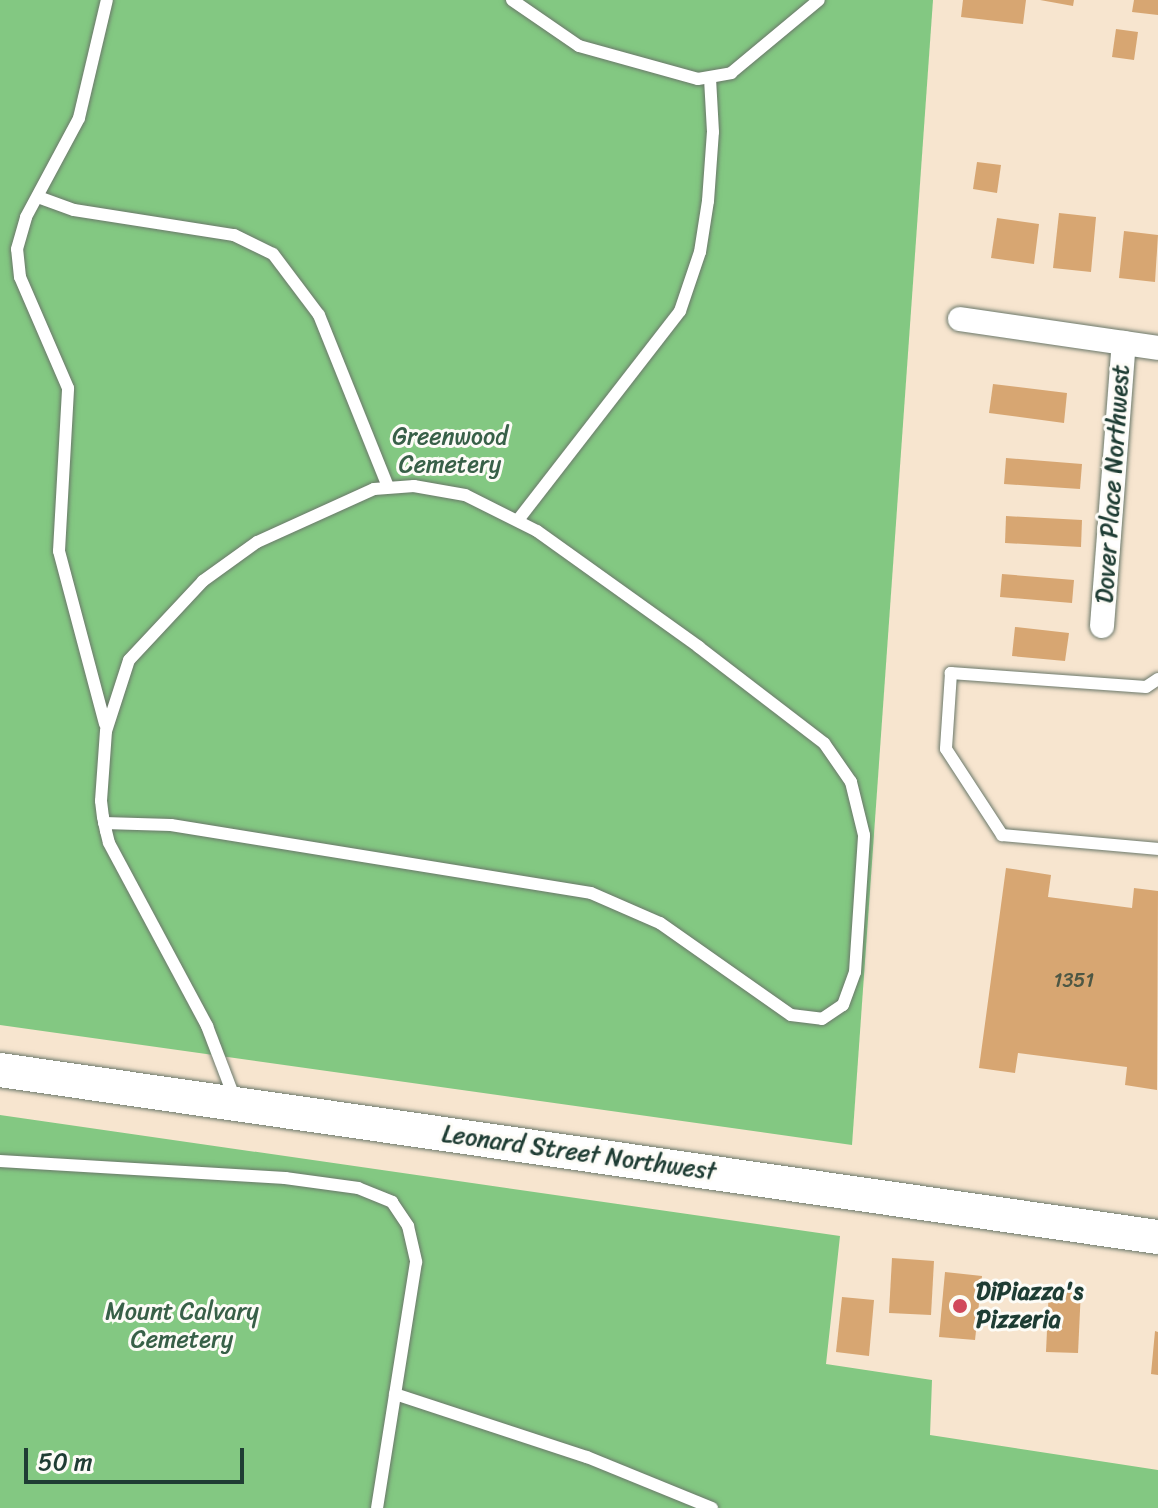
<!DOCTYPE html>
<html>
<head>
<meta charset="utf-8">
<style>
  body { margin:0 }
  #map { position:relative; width:1158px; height:1508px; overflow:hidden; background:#f7e5cf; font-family:Sriracha,sans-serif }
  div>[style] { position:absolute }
  .green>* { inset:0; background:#83c882 }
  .building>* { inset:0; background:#d7a672 }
  .roads { filter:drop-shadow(0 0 2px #6b786a) drop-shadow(0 0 2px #6b786a) }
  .lane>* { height:12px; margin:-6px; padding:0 6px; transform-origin:6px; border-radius:6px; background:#fff }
  .street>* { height:24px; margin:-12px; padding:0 12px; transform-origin:12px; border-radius:12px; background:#fff }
  .secondary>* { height:34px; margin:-17px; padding:0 17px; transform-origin:17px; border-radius:17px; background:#fff }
  .dots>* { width:22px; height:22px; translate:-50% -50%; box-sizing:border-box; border:4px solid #fdfcf7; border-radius:50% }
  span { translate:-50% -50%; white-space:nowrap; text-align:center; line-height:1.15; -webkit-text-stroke:6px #fdfcf7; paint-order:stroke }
  .number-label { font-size:20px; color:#4d5744 }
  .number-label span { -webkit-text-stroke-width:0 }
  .park-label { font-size:24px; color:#386048 }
  .street-label { font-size:24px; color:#1f3d34 }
  .poi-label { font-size:24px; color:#1f3d34; font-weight:700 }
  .left { translate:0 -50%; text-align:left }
  .scale { position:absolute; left:24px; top:1448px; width:220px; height:36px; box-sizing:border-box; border:4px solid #1f3d34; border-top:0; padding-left:10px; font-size:24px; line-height:28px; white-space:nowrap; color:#1f3d34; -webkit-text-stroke:6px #fdfcf7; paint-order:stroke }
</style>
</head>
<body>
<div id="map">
  <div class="green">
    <div style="clip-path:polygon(0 0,933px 0,852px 1145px,0 1025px)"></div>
    <div style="clip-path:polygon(0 1115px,840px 1236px,826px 1364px,932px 1380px,930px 1435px,1158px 1470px,1158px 1508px,0 1508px)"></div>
  </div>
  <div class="building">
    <div style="clip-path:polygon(963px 0,1026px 0,1023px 24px,961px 17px)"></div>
    <div style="clip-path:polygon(1040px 0,1074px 0,1073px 6px)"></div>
    <div style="clip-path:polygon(1134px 0,1158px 0,1158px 15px,1132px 12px)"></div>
    <div style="clip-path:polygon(1116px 29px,1138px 32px,1134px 60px,1112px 57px)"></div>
    <div style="clip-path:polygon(977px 162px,1001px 165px,997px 193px,973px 189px)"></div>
    <div style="clip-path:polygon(1059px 213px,1096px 217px,1091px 272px,1053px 268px)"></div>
    <div style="clip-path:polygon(997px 218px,1039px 224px,1034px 264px,991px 258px)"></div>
    <div style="clip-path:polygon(1124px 231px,1158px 235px,1155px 282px,1119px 278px)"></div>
    <div style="clip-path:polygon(993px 384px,1067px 393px,1064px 423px,989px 413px)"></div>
    <div style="clip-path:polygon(1006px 458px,1082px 464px,1080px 489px,1004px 484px)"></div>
    <div style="clip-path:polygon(1006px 516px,1082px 520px,1081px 547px,1005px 543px)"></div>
    <div style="clip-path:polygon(1002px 574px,1074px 580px,1072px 603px,1000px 597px)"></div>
    <div style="clip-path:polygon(1015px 627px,1069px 633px,1065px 661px,1012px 656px)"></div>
    <div style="clip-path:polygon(1006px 868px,1051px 875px,1048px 897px,1132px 908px,1134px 888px,1158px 891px,1157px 1090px,1125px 1085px,1127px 1067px,1018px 1053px,1015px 1073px,979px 1068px)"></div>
    <div style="clip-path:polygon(892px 1258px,934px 1261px,931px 1315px,889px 1313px)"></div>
    <div style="clip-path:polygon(945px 1272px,982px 1276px,975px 1340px,939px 1337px)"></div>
    <div style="clip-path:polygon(1049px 1287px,1081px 1289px,1078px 1353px,1046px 1352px)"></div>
    <div style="clip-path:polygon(842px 1297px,874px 1300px,869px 1356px,836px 1352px)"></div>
    <div style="clip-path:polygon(1155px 1331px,1158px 1332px,1158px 1375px,1151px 1374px)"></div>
  </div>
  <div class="roads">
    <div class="lane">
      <div style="left:512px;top:0;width:81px;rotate:34.5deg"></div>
      <div style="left:579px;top:46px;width:123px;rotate:15.5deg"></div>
      <div style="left:698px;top:79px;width:34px;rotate:-10deg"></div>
      <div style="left:731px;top:73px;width:114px;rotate:-39.7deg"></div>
      <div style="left:38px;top:197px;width:38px;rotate:20deg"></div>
      <div style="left:74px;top:210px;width:162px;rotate:8.9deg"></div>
      <div style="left:234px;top:235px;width:43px;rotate:26deg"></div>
      <div style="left:273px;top:254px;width:76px;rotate:53deg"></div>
      <div style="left:319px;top:315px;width:185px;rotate:68.1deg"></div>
      <div style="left:518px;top:520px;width:264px;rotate:-52.2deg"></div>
      <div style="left:680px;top:311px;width:62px;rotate:-71.3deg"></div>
      <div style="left:700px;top:252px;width:52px;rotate:-81.1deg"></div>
      <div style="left:708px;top:201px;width:69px;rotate:-85.9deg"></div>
      <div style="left:713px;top:132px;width:54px;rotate:-93.2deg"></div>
      <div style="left:1158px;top:679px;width:14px;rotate:146deg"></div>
      <div style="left:1146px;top:687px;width:196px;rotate:-175.9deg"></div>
      <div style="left:951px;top:673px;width:76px;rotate:93.8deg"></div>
      <div style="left:946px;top:749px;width:103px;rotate:56.9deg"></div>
      <div style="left:1002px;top:835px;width:157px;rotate:5.1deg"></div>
      <div style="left:105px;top:724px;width:179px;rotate:-104.9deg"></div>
      <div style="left:59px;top:551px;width:163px;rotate:-86.8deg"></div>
      <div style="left:68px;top:388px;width:121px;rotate:-113.4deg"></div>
      <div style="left:20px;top:277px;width:28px;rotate:-96deg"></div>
      <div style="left:17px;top:249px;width:33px;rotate:-74deg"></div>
      <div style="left:26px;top:217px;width:112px;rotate:-61.8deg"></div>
      <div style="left:79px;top:118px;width:121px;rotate:-76.7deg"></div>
      <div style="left:104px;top:823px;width:67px;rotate:1.7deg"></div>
      <div style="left:171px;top:825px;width:425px;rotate:9.2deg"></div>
      <div style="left:591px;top:893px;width:75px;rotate:23.5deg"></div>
      <div style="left:660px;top:923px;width:160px;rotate:35.1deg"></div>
      <div style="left:791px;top:1015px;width:31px;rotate:7deg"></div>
      <div style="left:822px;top:1019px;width:25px;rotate:-34deg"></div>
      <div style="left:843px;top:1005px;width:35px;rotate:-70deg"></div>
      <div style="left:855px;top:972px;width:137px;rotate:-86.2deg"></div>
      <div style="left:864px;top:835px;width:55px;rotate:-103.8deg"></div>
      <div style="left:851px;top:782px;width:47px;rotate:-124.7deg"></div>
      <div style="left:824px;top:743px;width:158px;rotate:-142.5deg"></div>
      <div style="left:699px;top:647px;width:199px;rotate:-144.4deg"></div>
      <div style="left:537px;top:531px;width:80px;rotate:-153.4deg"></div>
      <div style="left:465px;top:495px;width:52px;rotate:-170deg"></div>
      <div style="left:414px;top:486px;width:40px;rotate:175.7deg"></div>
      <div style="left:374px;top:489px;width:128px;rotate:155.6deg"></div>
      <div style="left:257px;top:542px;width:67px;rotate:144.2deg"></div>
      <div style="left:203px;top:581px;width:108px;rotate:133.1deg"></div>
      <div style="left:129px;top:660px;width:75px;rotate:107.9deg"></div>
      <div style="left:106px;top:731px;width:70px;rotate:94.1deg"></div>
      <div style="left:101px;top:801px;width:16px;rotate:83deg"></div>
      <div style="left:103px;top:817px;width:14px;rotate:78deg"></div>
      <div style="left:106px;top:831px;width:12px;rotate:76deg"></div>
      <div style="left:109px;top:843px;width:208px;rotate:61.8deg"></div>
      <div style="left:207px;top:1026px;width:81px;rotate:69.1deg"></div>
      <div style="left:0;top:1161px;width:286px;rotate:3.4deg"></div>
      <div style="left:285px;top:1178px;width:74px;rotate:7.8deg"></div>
      <div style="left:358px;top:1188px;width:37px;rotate:22deg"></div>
      <div style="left:392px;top:1202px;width:29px;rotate:56deg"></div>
      <div style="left:408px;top:1226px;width:37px;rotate:77deg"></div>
      <div style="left:416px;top:1262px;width:249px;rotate:99deg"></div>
      <div style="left:395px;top:1394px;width:202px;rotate:18.2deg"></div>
      <div style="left:587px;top:1457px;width:135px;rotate:22.2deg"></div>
    </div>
    <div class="street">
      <div style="left:960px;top:319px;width:200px;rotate:8.3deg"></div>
      <div style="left:1102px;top:626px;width:284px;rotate:-85.6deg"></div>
    </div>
    <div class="secondary">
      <div style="left:0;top:1070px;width:1170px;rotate:8.21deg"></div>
    </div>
  </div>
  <div class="dots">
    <div style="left:960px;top:1306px;background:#d1495b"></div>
  </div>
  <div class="number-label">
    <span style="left:1074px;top:980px">1351</span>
  </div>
  <div class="park-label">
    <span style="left:450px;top:451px">Greenwood<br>Cemetery</span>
    <span style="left:182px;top:1326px">Mount Calvary<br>Cemetery</span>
  </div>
  <div class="street-label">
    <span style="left:1113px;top:484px;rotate:-86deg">Dover Place Northwest</span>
    <span style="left:579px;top:1153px;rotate:8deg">Leonard Street Northwest</span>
  </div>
  <div class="poi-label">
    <span class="left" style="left:976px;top:1306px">DiPiazza's<br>Pizzeria</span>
  </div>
  <div class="scale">50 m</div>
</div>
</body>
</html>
